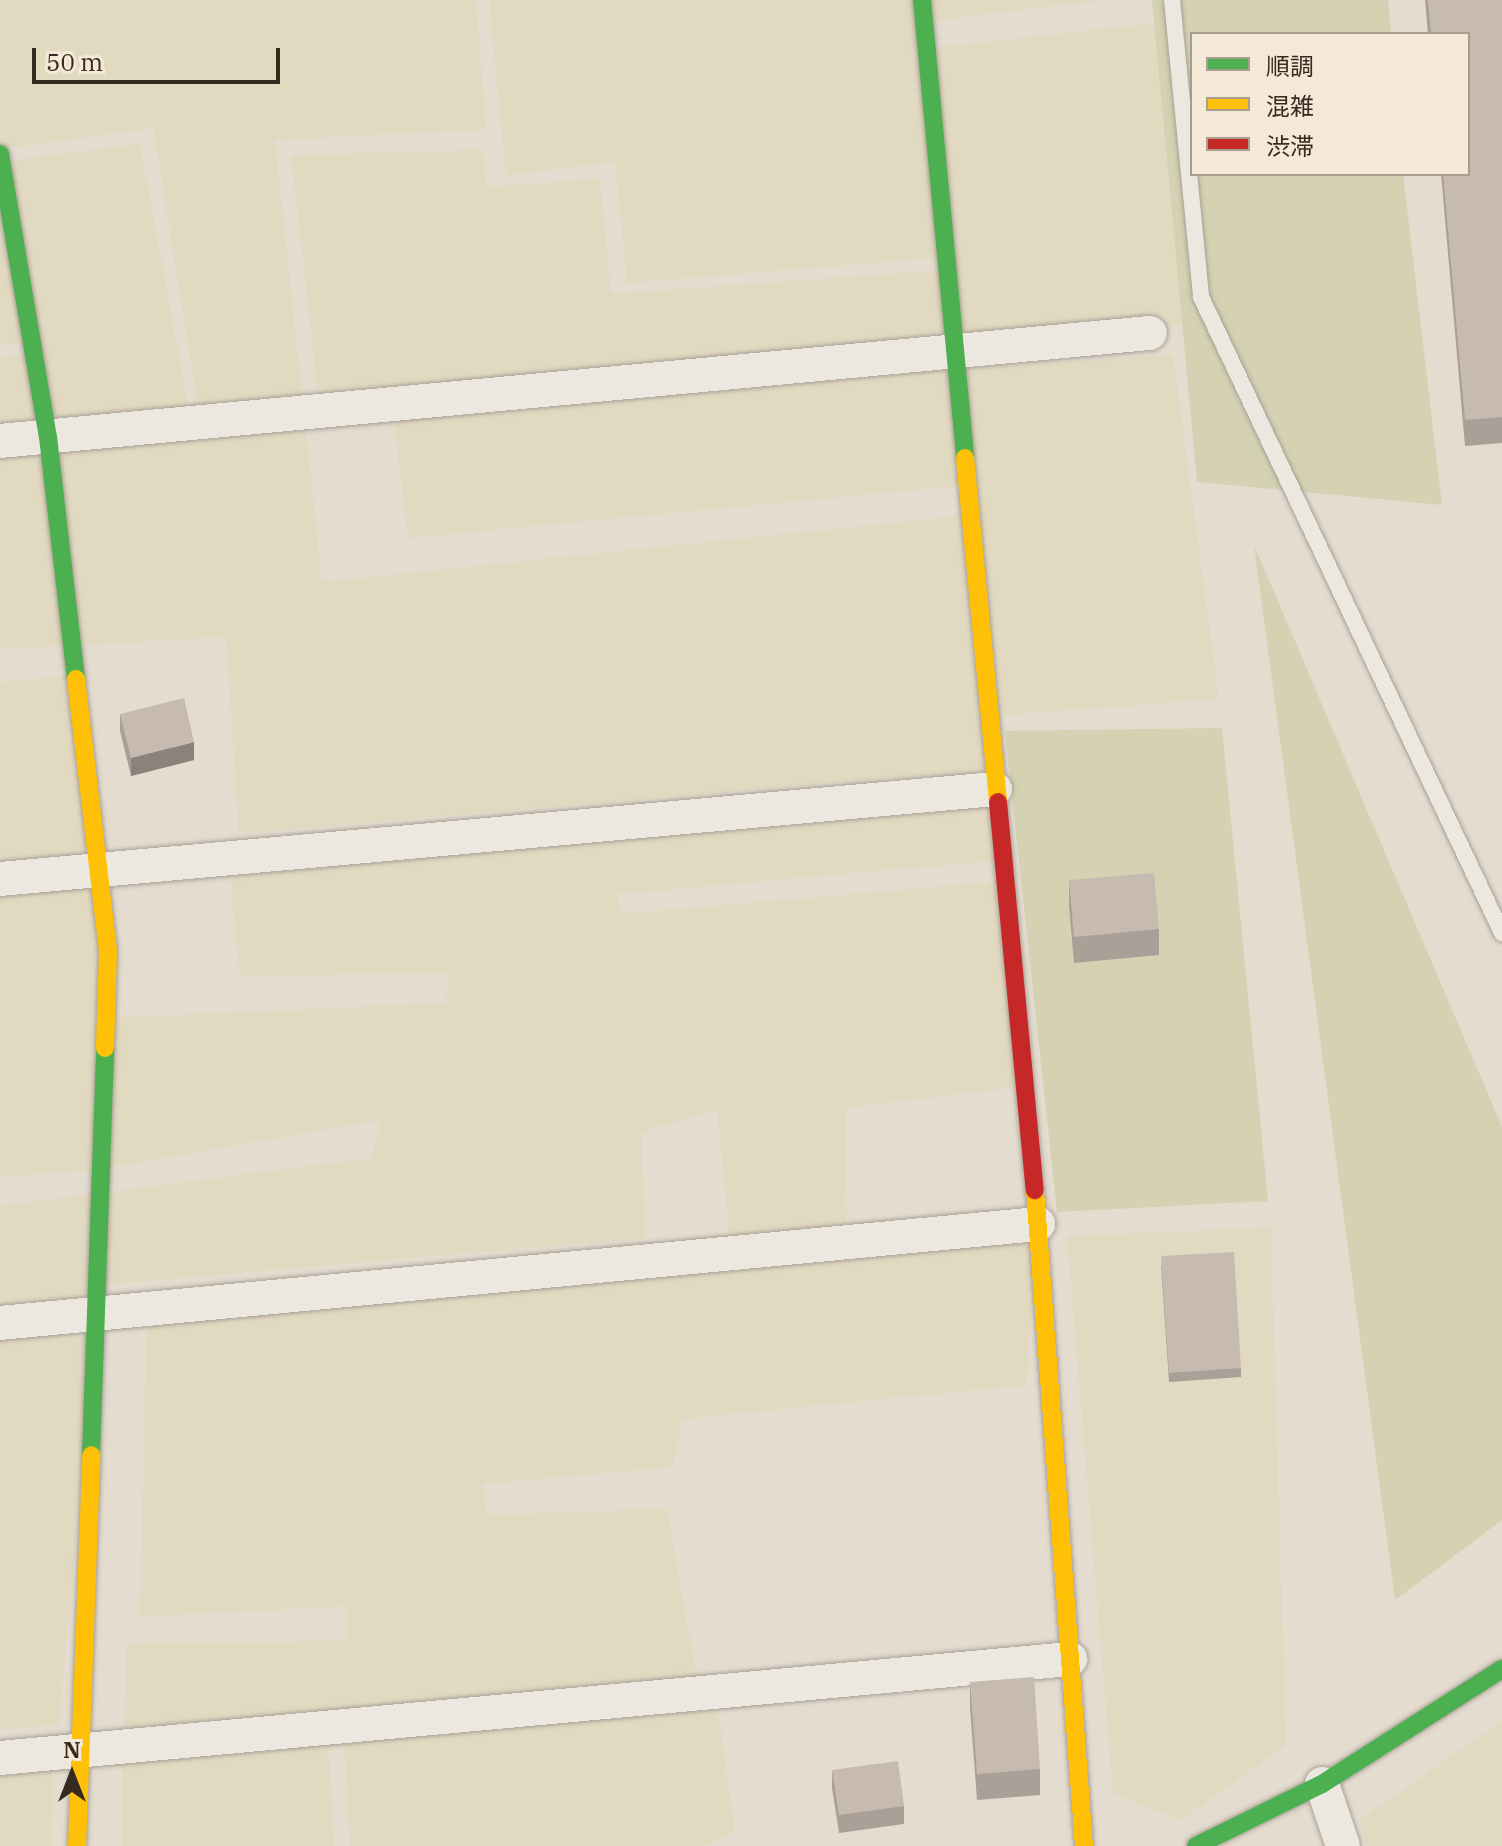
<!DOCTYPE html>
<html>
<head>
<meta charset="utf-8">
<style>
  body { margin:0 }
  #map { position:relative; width:1502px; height:1846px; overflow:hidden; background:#e4dccf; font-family:"IBM Plex Serif","Noto Sans JP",serif }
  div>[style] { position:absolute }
  .farmland>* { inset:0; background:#e2d9c1 }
  .green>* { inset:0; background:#d4d2b2 }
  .roads { filter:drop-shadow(0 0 2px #a9a197) drop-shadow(0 0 2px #a9a197) }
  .lane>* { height:16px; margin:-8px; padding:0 8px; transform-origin:8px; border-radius:8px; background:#ece8e0 }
  .street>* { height:34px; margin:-17px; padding:0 17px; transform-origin:17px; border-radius:17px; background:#ece8e0 }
  .fast>* { height:18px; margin:-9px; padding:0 9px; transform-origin:9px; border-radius:9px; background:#4caf50 }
  .slow>* { height:18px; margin:-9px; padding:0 9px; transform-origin:9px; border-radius:9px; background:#ffc107 }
  .jam>* { height:18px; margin:-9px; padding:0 9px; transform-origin:9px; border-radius:9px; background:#c62828 }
  .wall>* { inset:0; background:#aba097 }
  .shaded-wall>* { inset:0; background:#8b827b }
  .building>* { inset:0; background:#c7bab0 }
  span { translate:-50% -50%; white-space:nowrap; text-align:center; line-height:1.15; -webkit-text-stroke:8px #f4e9d6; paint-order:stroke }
  .legend { position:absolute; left:1190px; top:32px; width:280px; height:144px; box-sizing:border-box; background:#f4e9d6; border:2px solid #a89d8d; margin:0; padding:10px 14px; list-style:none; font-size:24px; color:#372a20 }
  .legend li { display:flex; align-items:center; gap:16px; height:40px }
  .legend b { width:40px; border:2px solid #a89d8d }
  .north { position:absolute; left:32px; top:1734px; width:80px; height:80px; -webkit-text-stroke:6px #f4e9d6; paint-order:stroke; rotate:0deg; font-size:22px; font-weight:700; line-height:32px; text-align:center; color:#372a20 }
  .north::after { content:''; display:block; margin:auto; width:28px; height:36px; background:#372a20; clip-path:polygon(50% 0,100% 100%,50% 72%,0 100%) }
  .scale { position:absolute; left:32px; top:48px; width:248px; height:36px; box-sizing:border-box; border:4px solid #372a20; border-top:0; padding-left:10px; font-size:24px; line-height:28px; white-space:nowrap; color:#372a20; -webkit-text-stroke:6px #f4e9d6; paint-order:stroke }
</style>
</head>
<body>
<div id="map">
  <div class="farmland">
    <div style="clip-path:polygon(0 0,476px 0,486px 129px,275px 140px,322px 582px,969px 515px,966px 485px,408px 538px,392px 405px,320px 412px,291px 155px,482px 150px,487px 187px,600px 179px,611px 294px,946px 270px,945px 257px,627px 283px,615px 162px,506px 175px,489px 0,1107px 0,925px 21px,927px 49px,1154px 23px,1182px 325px,954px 351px,956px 369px,1173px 355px,1219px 699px,988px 716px,993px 770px,239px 833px,226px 637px,0 649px,0 357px,33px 354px,31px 343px,0 345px,0 162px,140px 144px,191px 423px,201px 422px,153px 128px,0 149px)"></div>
    <div style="clip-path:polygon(77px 675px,107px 1018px,446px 1003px,449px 973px,240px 976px,230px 877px,995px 789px,1001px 860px,617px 894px,621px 914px,1004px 881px,1024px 1086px,846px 1108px,847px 1242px,1038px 1224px,1026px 1385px,682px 1419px,673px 1467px,483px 1484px,487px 1515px,667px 1509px,697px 1680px,124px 1735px,127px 1643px,347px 1641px,347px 1606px,140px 1617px,147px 1309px,731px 1253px,717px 1109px,641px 1132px,645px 1238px,99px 1285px,59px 1725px,0 1730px,0 1206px,372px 1158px,380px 1120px,102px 1169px,0 1177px,0 682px)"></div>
    <div style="clip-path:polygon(1271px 1228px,1286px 1745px,1181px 1820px,1113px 1794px,1067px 1236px)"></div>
    <div style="clip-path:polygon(718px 1709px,735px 1831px,703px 1846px,350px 1846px,344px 1739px)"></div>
    <div style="clip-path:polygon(1502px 1721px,1502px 1846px,1367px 1846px,1360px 1820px)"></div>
    <div style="clip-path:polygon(328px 1739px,334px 1846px,122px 1846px,122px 1760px)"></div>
    <div style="clip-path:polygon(52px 1770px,51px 1846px,0 1846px,0 1774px)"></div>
  </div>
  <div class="green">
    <div style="clip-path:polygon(1152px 0,1388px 0,1391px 34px,1192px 34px,1192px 174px,1403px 174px,1442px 505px,1197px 482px)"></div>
    <div style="clip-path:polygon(1254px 545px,1502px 1127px,1502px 1520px,1395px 1600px)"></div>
    <div style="clip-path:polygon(1222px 728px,1268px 1201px,1057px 1212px,1005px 731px)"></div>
  </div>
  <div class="roads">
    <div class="lane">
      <div style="left:1172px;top:0;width:298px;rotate:84.4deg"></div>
      <div style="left:1201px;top:297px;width:704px;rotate:64.67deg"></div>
    </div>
    <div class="street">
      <div style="left:0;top:441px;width:1155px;rotate:-5.37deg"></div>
      <div style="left:0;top:879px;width:999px;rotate:-5.17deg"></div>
      <div style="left:0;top:1323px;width:1043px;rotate:-5.45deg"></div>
      <div style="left:0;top:1758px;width:1075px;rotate:-5.29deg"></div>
      <div style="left:1322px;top:1784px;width:65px;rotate:71.3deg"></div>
    </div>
    <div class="fast">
      <div style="left:922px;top:0;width:460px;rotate:84.6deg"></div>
      <div style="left:0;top:154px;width:287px;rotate:80.4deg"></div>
      <div style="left:48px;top:437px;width:244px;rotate:83.4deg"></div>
      <div style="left:91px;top:1455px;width:407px;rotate:-88deg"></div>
      <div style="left:1196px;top:1846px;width:140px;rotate:-26.2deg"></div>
      <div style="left:1322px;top:1784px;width:214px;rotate:-32.6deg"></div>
    </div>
    <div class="slow">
      <div style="left:965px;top:458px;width:346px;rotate:84.5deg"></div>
      <div style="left:76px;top:679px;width:274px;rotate:83.3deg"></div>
      <div style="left:108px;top:951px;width:97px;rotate:91.8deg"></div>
      <div style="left:1035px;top:1190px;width:658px;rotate:85.73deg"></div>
      <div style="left:77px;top:1846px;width:391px;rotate:-87.9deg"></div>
    </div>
    <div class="jam">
      <div style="left:998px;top:802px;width:390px;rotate:84.6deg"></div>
    </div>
  </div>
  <div class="wall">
    <div style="clip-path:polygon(1425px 0,1502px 0,1502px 443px,1465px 446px,1441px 174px,1468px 174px,1468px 34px,1428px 34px)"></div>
    <div style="clip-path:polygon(120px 714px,194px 760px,131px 776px,120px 731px)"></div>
    <div style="clip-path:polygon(1069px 880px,1159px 929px,1159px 955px,1074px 963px,1069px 906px)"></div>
    <div style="clip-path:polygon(1161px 1265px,1241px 1368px,1241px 1377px,1169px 1382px)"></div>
    <div style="clip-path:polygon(970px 1682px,1040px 1769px,1040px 1795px,977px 1800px,970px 1708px)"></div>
    <div style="clip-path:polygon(832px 1770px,904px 1806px,904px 1824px,839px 1833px,832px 1788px)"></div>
  </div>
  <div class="shaded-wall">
    <div style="clip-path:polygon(194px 742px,194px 760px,131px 776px,131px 758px)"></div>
  </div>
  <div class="building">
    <div style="clip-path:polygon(1428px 0,1502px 0,1502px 417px,1465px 420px,1443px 174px,1468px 174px,1468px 34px,1431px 34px)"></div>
    <div style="clip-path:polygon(184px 698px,194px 742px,131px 758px,120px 714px)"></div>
    <div style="clip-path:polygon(1154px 873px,1159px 929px,1074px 937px,1069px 880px)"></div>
    <div style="clip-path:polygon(1234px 1252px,1241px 1368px,1169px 1373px,1161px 1256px)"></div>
    <div style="clip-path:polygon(1034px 1677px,1040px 1769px,977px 1774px,970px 1682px)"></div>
    <div style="clip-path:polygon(898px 1761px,904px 1806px,839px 1815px,832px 1770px)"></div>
  </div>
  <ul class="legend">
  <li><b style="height:10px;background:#4caf50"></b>順調</li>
  <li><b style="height:10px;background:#ffc107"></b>混雑</li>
  <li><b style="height:10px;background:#c62828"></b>渋滞</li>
  </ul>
  <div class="north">N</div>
  <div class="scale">50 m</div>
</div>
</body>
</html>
